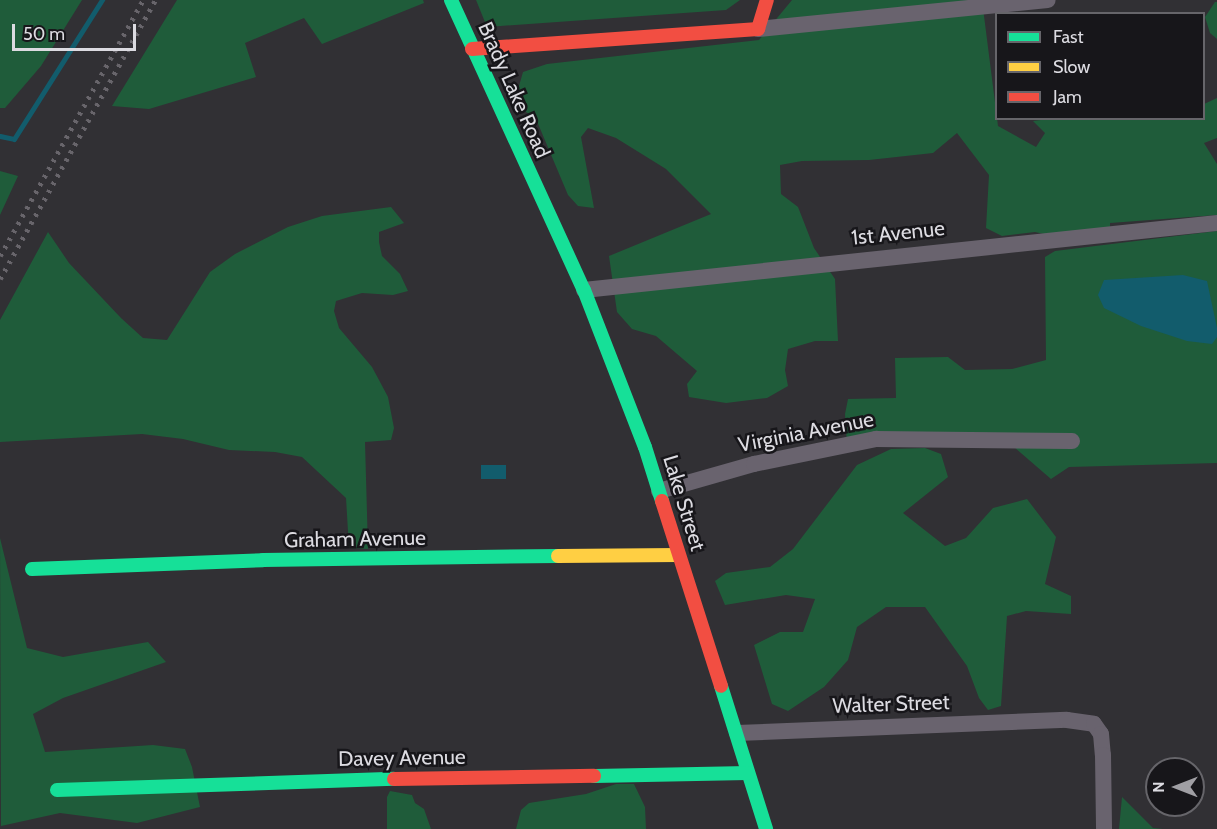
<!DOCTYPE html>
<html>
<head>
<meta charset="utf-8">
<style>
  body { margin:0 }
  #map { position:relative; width:1217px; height:829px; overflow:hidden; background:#313034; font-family:Cabin,sans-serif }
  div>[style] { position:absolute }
  .green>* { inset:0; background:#1f5c3a }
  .water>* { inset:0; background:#125c6c }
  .stream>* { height:5px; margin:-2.5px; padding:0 2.5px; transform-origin:2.5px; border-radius:2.5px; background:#125c6c }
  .street>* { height:16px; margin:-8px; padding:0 8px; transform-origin:8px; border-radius:8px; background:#69636e }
  .fast>* { height:14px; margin:-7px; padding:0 7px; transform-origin:7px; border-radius:7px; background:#16e098 }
  .slow>* { height:14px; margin:-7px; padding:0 7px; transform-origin:7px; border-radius:7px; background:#ffcf43 }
  .jam>* { height:14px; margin:-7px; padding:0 7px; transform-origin:7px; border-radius:7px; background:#f24e42 }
  .rail>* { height:4.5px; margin-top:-2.25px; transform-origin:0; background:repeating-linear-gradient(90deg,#68656b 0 3px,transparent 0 9px) }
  span { translate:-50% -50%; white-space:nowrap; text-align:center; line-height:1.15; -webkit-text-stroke:5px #17161a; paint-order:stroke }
  .street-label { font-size:21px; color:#dcdbe1 }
  .legend { position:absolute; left:995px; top:12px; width:210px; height:108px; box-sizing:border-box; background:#17161a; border:2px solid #66656a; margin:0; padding:8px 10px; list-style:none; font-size:18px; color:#dcdbe1 }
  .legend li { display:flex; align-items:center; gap:12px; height:30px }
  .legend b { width:30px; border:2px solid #66656a }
  .north { position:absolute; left:1145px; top:757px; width:60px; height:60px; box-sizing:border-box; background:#17161a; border:2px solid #66656a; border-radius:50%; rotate:270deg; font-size:16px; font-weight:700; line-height:24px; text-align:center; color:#dcdbe1 }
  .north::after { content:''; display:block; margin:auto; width:21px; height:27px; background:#a09fa4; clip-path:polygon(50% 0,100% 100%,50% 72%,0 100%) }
  .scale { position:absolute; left:12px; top:24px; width:124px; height:27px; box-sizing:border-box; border:3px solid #dcdbe1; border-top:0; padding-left:8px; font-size:18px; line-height:21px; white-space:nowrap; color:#dcdbe1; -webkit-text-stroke:4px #17161a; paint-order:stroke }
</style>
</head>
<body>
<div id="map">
  <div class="green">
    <div style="clip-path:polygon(0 0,82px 0,41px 66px,5px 108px,0 108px)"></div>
    <div style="clip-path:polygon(177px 0,423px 0,424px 3px,322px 44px,304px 18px,245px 43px,256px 77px,149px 109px,112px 106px)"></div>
    <div style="clip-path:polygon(476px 0,740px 0,726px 10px,487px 27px)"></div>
    <div style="clip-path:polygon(792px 0,982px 0,998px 126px,1036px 147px,1045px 133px,1033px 121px,1057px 118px,1204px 118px,1204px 104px,1217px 98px,1217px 138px,1204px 143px,1217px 164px,1217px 215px,1110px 223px,1110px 235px,1066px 239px,1035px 232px,1002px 236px,986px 228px,989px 175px,957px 133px,933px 153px,869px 160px,802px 161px,780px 165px,781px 194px,798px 207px,814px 248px,835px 279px,838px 341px,815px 341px,788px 349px,785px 370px,788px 386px,767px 398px,726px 403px,689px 397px,687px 384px,697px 371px,656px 336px,632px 329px,617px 312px,609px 256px,711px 214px,666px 169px,616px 138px,588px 128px,581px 137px,594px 208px,578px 206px,568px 195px,536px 119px,519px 107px,519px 86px,523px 72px,547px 64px,759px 40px)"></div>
    <div style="clip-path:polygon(1215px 2px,1217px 2px,1217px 39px,1210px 33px,1205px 17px)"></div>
    <div style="clip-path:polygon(0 171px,18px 176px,0 215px)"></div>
    <div style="clip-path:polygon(391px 207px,404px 223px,379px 232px,379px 242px,382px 256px,400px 274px,408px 291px,393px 295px,362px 293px,336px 301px,334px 311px,339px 328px,372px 367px,379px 380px,388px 397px,394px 428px,391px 440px,365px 442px,368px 549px,349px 548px,346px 498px,302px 457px,275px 452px,229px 450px,183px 439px,142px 434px,0 442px,0 320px,48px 232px,69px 263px,121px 318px,143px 338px,167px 340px,210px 272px,235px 254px,288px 227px,322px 216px)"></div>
    <div style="clip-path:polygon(1217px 231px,1217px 463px,1069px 467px,1051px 479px,1007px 441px,847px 445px,845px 414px,848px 399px,896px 398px,895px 358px,948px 357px,965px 370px,1012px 369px,1046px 360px,1045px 257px,1055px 251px)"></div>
    <div style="clip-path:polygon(925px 448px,941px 454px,948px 477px,903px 513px,945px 546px,966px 538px,993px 508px,1027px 499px,1056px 537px,1045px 584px,1071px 596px,1071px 614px,1026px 611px,1007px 616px,1001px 706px,988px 710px,979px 698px,967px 666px,925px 607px,886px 607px,857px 627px,848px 660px,824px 687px,788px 711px,772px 704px,754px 645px,780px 632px,803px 632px,815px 599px,786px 595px,725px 605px,715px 581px,726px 573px,770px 567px,793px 549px,857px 465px,891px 449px)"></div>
    <div style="clip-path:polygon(0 538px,27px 648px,63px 657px,148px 642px,166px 662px,63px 698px,33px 714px,45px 752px,153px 745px,185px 749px,192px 767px,200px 807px,137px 823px,60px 813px,1px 826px)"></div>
    <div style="clip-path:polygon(616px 784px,634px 784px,645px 807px,646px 829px,516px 829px,521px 810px,529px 803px,586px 794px)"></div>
    <div style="clip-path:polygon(390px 791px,412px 795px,415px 803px,424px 809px,431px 829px,387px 829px,387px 797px)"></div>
    <div style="clip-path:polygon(1122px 797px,1153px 828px,1163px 829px,1119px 829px)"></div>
  </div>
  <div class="water">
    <div style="clip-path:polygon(1183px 275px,1207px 281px,1217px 328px,1217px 337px,1212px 344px,1187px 341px,1141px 326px,1104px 308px,1098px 295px,1104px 280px)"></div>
    <div style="clip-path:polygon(481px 465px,506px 465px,506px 479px,481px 479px)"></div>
  </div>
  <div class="stream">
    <div style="left:0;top:136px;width:14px;rotate:12deg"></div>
    <div style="left:14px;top:139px;width:165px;rotate:-57.7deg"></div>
  </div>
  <div class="street">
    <div style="left:758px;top:29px;width:291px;rotate:-5.7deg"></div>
    <div style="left:584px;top:290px;width:637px;rotate:-6.04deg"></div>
    <div style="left:659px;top:491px;width:99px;rotate:-15.9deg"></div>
    <div style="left:754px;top:464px;width:125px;rotate:-11.6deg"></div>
    <div style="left:876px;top:439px;width:196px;rotate:0.6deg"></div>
    <div style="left:737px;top:733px;width:330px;rotate:-2.3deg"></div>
    <div style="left:1067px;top:720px;width:27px;rotate:8deg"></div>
    <div style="left:1094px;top:724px;width:12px;rotate:55deg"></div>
    <div style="left:1101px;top:734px;width:21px;rotate:85deg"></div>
    <div style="left:1103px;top:755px;width:74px;rotate:89.2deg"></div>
  </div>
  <div class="fast">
    <div style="left:451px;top:0;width:319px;rotate:65.4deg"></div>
    <div style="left:584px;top:290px;width:168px;rotate:68.8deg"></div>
    <div style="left:645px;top:447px;width:57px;rotate:72.5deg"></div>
    <div style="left:32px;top:569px;width:231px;rotate:-2.2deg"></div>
    <div style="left:263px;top:560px;width:295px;rotate:-0.8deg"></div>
    <div style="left:721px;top:686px;width:150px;rotate:72.5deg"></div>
    <div style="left:594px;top:776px;width:154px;rotate:-1.1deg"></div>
    <div style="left:57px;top:790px;width:337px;rotate:-1.9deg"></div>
  </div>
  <div class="slow">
    <div style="left:558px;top:556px;width:120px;rotate:-0.5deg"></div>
  </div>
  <div class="jam">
    <div style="left:472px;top:49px;width:287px;rotate:-4deg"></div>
    <div style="left:758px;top:29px;width:30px;rotate:-73deg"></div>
    <div style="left:662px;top:501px;width:194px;rotate:72.3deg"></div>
    <div style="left:394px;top:779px;width:200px;rotate:-0.9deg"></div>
  </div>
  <div class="rail">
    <div style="left:0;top:256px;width:293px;rotate:-60.8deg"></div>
    <div style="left:0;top:279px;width:319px;rotate:-60.9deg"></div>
  </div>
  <div class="street-label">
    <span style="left:514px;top:90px;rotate:66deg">Brady Lake Road</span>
    <span style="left:898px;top:233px;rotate:-6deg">1st Avenue</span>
    <span style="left:806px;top:432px;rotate:-11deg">Virginia Avenue</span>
    <span style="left:684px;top:503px;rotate:73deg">Lake Street</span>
    <span style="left:355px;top:539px;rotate:-1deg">Graham Avenue</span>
    <span style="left:891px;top:704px;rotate:-2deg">Walter Street</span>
    <span style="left:402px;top:758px;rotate:-1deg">Davey Avenue</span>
  </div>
  <ul class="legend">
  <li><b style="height:8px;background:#16e098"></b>Fast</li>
  <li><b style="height:8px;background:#ffcf43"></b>Slow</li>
  <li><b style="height:8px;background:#f24e42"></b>Jam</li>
  </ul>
  <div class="north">N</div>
  <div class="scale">50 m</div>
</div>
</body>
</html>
